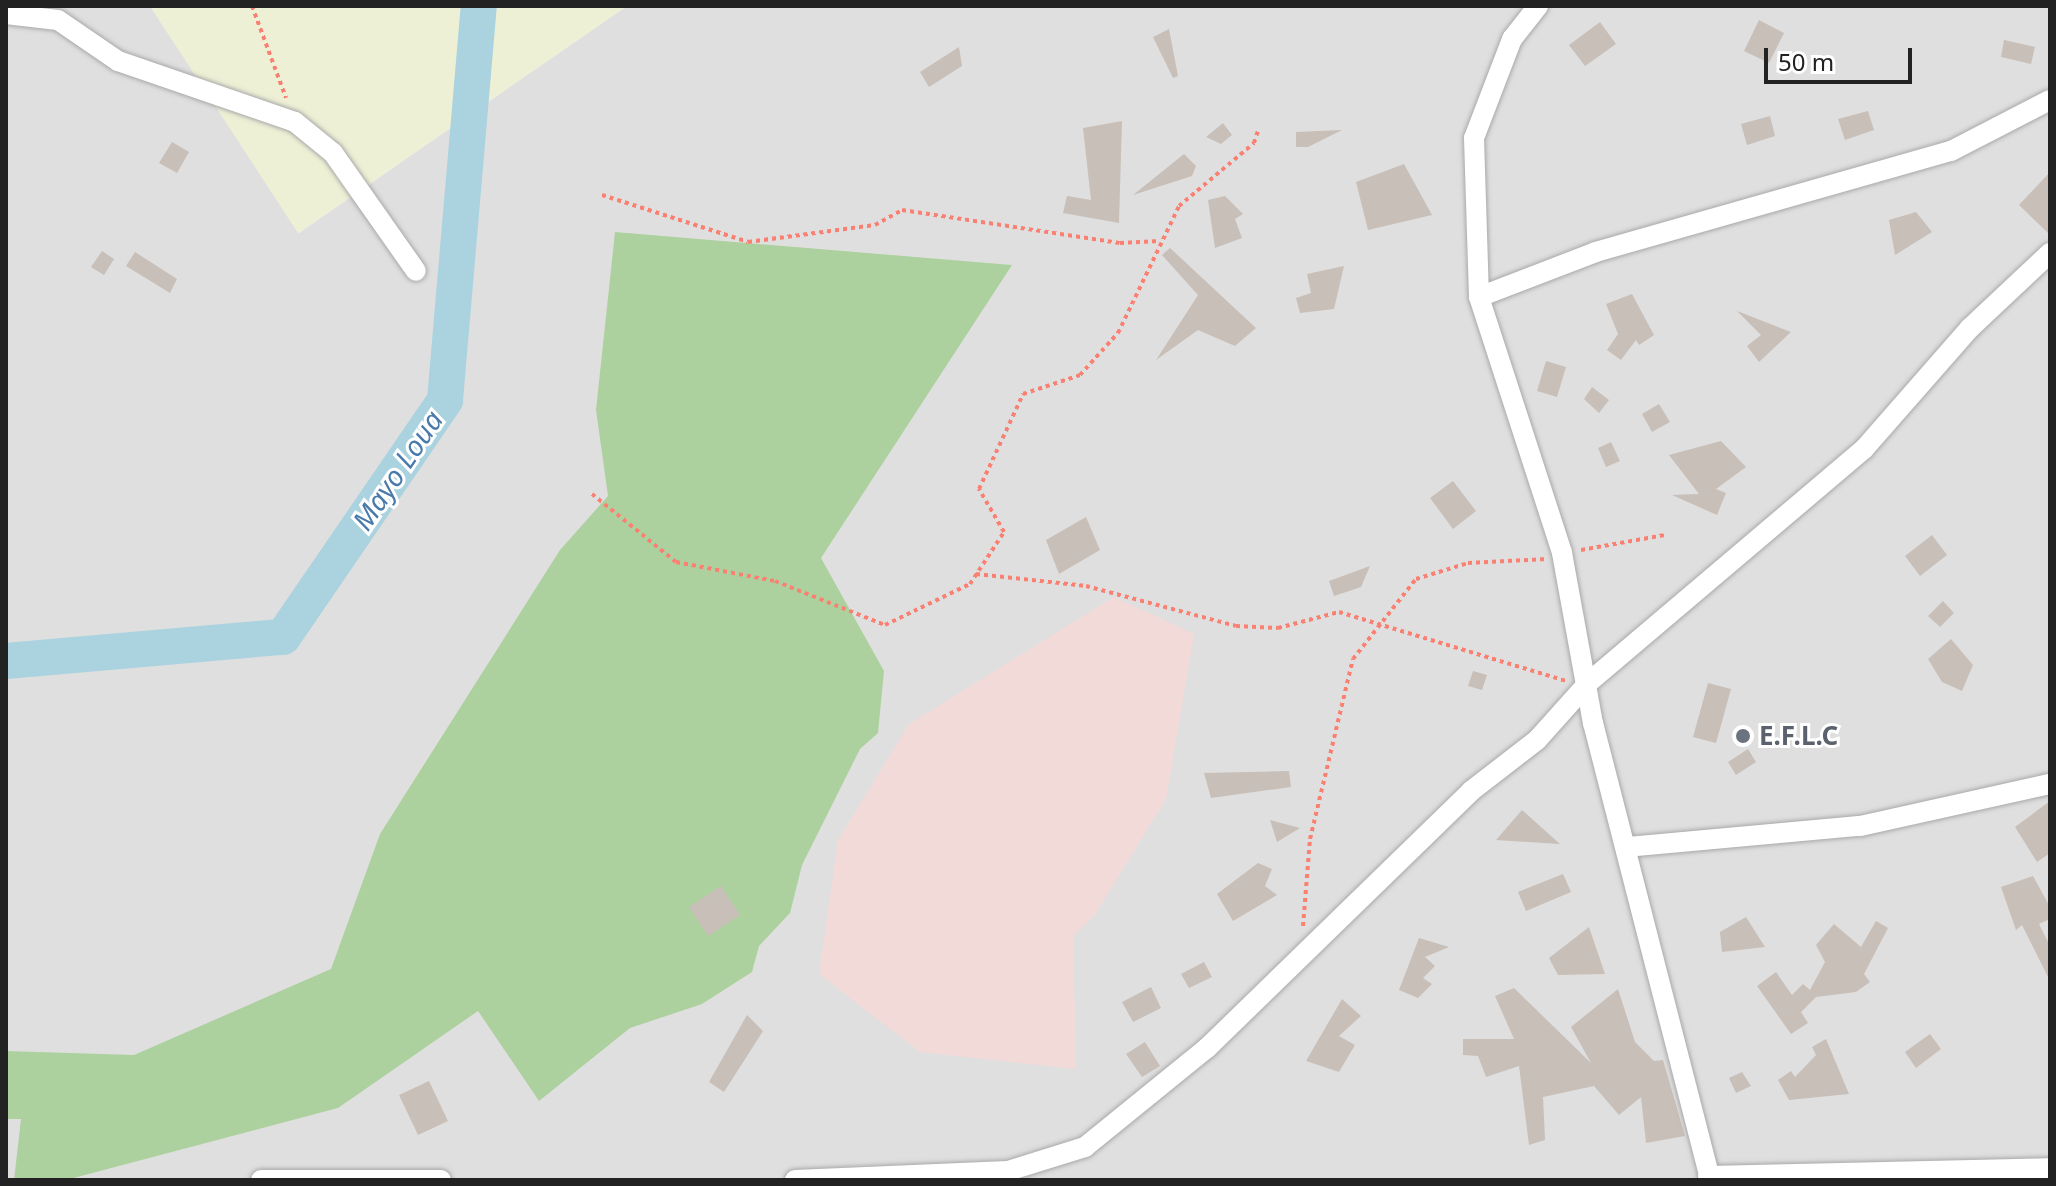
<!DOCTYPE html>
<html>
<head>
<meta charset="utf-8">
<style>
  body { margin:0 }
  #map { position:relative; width:2056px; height:1186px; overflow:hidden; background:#f2efe9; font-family:"Noto Sans",sans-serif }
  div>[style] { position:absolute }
  .residential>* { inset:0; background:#e0dfdf }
  .commercial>* { inset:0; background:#f2dad9 }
  .farmland>* { inset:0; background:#eef0d5 }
  .forest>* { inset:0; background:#add19e }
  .river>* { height:36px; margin:-18px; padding:0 18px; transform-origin:18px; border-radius:18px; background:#aad3df }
  .building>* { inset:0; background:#c7bfb8 }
  .path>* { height:4px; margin-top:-2px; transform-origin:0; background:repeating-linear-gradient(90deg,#fa8072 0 4px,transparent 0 8px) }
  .roads { filter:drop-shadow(0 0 2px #a9a9a9) drop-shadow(0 0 2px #a9a9a9) }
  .minor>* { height:20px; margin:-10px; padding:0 10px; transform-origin:10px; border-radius:10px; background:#fff }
  .dots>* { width:22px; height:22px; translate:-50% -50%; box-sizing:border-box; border:4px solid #fff; border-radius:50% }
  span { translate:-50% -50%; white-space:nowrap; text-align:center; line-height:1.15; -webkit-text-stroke:6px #fff; paint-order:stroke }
  .worship-label { font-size:26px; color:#5b616d; font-weight:700 }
  .left { translate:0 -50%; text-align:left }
  .water-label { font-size:28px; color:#4a7aab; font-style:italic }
  .frame { position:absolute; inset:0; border:8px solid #222; pointer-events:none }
  .scale { position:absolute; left:1764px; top:48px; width:148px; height:36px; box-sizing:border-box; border:4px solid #222; border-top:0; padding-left:10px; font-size:24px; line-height:28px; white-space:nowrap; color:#222; -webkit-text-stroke:6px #fff; paint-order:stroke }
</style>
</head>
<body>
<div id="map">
  <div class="residential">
    <div style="clip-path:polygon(6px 6px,150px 6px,299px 233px,627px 6px,2050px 6px,2050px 1180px,6px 1180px)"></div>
  </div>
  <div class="commercial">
    <div style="clip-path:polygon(1114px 597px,1194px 634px,1166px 799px,1094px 916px,1073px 936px,1076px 1069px,920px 1052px,819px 974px,838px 840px,909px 724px)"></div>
  </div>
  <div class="farmland">
    <div style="clip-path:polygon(150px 6px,627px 6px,298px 233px)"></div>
  </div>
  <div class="forest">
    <div style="clip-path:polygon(615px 232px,1012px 265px,821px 558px,884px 671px,878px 733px,860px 749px,802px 865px,790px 913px,759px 946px,752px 972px,702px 1004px,630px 1028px,539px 1101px,478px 1011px,338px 1108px,66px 1180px,14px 1180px,21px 1119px,6px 1119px,6px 1051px,134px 1055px,331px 969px,380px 834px,560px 550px,608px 496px,596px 410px)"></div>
  </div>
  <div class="river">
    <div style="left:6px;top:661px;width:278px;rotate:-5deg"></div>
    <div style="left:283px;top:637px;width:287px;rotate:-55.6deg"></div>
    <div style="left:445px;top:400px;width:395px;rotate:-85.1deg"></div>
  </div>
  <div class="building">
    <div style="clip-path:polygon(1759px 20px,1784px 33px,1769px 63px,1744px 51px)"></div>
    <div style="clip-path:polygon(1600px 22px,1616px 44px,1585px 66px,1569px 45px)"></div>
    <div style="clip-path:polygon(1169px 29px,1178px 76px,1173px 78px,1153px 37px)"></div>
    <div style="clip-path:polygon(2004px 40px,2035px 47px,2031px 64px,2001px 57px)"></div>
    <div style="clip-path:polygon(959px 47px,962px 66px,929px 87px,920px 72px)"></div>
    <div style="clip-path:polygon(1868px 111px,1874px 130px,1845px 140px,1838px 119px)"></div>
    <div style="clip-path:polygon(1770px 116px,1775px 136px,1747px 145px,1741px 124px)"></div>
    <div style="clip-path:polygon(1122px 121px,1119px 223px,1063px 213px,1067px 196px,1091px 200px,1083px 128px)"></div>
    <div style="clip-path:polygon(1223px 123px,1232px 135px,1221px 144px,1206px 137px)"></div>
    <div style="clip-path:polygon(1342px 130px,1308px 147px,1296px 147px,1296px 132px)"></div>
    <div style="clip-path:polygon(172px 142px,189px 152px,177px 173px,159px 163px)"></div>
    <div style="clip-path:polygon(1184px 154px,1196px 166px,1192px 176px,1133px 195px)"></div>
    <div style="clip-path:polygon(1404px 164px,1432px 215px,1368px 230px,1356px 182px)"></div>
    <div style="clip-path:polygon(2050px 172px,2050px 235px,2019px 205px)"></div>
    <div style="clip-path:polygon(1225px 196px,1243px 214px,1235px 219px,1242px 238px,1215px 248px,1208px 200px)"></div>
    <div style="clip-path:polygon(1916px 212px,1932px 232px,1895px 255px,1889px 220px)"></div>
    <div style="clip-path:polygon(1170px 248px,1256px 328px,1235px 346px,1198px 330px,1156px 360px,1198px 295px,1162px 255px)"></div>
    <div style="clip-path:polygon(102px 251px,114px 259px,104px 275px,91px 267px)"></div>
    <div style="clip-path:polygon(135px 252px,177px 279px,170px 293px,126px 266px)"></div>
    <div style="clip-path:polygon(1344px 266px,1334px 309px,1300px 313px,1296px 298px,1311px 293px,1307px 274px)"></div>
    <div style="clip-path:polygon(1632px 294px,1654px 335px,1639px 345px,1636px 340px,1621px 360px,1607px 350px,1618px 334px,1606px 304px)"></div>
    <div style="clip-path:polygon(1737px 311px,1791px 332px,1759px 362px,1747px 346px,1761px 335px)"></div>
    <div style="clip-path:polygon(1546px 361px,1566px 367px,1557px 397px,1537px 391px)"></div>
    <div style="clip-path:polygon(1592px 387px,1609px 400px,1599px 413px,1584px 399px)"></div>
    <div style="clip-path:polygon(1659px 404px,1670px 422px,1652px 432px,1642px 414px)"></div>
    <div style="clip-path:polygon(1721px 441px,1746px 467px,1716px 489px,1726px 493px,1717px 515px,1672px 495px,1699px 494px,1669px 455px)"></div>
    <div style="clip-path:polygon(1611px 442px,1620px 461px,1606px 467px,1598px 448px)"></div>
    <div style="clip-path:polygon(1453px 481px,1476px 511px,1453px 529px,1430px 498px)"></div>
    <div style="clip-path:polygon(1086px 517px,1100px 550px,1059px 574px,1046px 540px)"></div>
    <div style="clip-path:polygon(1932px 535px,1947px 555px,1920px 576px,1905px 556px)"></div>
    <div style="clip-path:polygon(1370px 566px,1361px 587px,1334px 596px,1329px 581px)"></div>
    <div style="clip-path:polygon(1943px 601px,1954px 613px,1940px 627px,1928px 616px)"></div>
    <div style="clip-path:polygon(1951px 639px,1973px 665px,1962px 691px,1942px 682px,1928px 659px)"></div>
    <div style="clip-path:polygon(1473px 671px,1487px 675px,1482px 690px,1468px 686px)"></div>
    <div style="clip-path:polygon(1708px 683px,1731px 689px,1716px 743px,1693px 737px)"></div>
    <div style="clip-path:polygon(1748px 749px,1756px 762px,1736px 775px,1728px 762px)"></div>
    <div style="clip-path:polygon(1289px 771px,1291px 787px,1211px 798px,1204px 773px)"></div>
    <div style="clip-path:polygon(2050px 801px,2050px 853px,2037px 862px,2015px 827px)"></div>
    <div style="clip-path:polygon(1522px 810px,1560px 844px,1496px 840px)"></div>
    <div style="clip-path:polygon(1270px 820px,1300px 828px,1277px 842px)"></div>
    <div style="clip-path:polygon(1258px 863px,1272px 869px,1265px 886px,1277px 895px,1233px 921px,1217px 894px)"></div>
    <div style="clip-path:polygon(1563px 874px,1571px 892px,1526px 911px,1518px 892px)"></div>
    <div style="clip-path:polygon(2033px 876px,2050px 907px,2050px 919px,2039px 924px,2050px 946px,2050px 981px,2022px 925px,2016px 930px,2001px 887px)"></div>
    <div style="clip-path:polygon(721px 886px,740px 915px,708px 936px,689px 907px)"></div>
    <div style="clip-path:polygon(1746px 917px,1765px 947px,1722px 952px,1720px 932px)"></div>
    <div style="clip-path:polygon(1876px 921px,1888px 928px,1864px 974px,1870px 982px,1856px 992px,1816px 997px,1801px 1012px,1808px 1023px,1791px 1034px,1757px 986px,1776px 972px,1792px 995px,1803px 984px,1810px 990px,1825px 962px,1816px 945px,1834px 924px,1861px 947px)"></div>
    <div style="clip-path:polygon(1589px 927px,1605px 974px,1558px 975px,1549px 958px)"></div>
    <div style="clip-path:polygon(1419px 938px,1449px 947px,1425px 957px,1435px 966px,1423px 978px,1432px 984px,1418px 998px,1399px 990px)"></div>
    <div style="clip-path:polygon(1204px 962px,1212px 977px,1189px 988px,1181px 974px)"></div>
    <div style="clip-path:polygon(1151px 987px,1161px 1008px,1133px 1022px,1122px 1002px)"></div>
    <div style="clip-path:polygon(1514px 988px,1591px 1063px,1571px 1027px,1618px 989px,1635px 1042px,1654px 1061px,1663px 1060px,1685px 1136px,1646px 1143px,1641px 1097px,1619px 1115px,1594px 1086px,1543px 1097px,1545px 1140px,1529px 1145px,1519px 1066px,1486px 1077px,1478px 1056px,1463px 1055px,1463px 1039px,1514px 1039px,1495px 996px)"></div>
    <div style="clip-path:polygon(1342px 999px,1361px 1016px,1339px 1036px,1355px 1045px,1339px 1072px,1306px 1061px)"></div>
    <div style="clip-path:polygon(747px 1015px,763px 1031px,724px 1092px,709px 1082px)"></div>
    <div style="clip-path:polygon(1930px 1034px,1941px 1049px,1916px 1068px,1905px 1052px)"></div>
    <div style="clip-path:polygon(1826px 1039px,1849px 1094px,1789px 1100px,1778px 1080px,1791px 1071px,1795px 1077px,1816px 1055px,1812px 1047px)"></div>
    <div style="clip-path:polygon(1145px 1042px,1160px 1066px,1142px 1077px,1126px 1054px)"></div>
    <div style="clip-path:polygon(1742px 1072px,1751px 1086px,1736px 1093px,1729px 1078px)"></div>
    <div style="clip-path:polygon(429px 1081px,448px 1121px,418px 1135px,399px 1095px)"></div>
  </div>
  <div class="path">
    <div style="left:252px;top:6px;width:98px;rotate:69.7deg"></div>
    <div style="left:602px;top:195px;width:153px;rotate:17.8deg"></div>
    <div style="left:748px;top:242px;width:128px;rotate:-7.6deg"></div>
    <div style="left:875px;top:225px;width:31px;rotate:-29deg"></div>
    <div style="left:902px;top:210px;width:220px;rotate:8.6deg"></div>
    <div style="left:1120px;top:243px;width:39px;rotate:-3deg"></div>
    <div style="left:592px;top:494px;width:108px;rotate:39deg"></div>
    <div style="left:676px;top:562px;width:101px;rotate:10.9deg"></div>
    <div style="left:775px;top:581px;width:118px;rotate:21.8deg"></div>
    <div style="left:885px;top:625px;width:94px;rotate:-25.8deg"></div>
    <div style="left:970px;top:584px;width:62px;rotate:-56.8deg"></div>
    <div style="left:1004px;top:532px;width:50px;rotate:-120.2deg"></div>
    <div style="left:979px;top:489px;width:105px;rotate:-65.1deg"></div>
    <div style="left:1023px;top:394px;width:60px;rotate:-18.4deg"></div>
    <div style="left:1080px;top:375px;width:57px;rotate:-47.9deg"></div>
    <div style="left:1118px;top:333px;width:141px;rotate:-64.3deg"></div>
    <div style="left:1179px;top:206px;width:98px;rotate:-40deg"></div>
    <div style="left:1254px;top:143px;width:13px;rotate:-72deg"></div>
    <div style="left:1581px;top:550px;width:85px;rotate:-10.1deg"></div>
    <div style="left:976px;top:574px;width:111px;rotate:6.2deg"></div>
    <div style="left:1086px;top:586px;width:155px;rotate:14.9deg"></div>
    <div style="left:1236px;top:626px;width:42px;rotate:2.7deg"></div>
    <div style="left:1278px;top:628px;width:63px;rotate:-14.7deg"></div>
    <div style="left:1339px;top:612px;width:237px;rotate:16.9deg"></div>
    <div style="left:1303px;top:926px;width:87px;rotate:-85.4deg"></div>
    <div style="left:1310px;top:839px;width:185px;rotate:-76.6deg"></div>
    <div style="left:1353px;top:659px;width:102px;rotate:-51.8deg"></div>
    <div style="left:1416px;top:579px;width:54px;rotate:-17.1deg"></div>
    <div style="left:1468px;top:563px;width:78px;rotate:-2.9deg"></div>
  </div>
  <div class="roads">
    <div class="minor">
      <div style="left:1538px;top:6px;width:42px;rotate:128.2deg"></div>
      <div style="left:1512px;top:39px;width:106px;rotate:111deg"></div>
      <div style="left:1474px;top:138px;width:159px;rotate:88.2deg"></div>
      <div style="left:1479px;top:297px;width:269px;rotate:72deg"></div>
      <div style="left:1562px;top:553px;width:173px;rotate:79.7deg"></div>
      <div style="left:1593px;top:723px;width:472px;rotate:75.6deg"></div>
      <div style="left:6px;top:14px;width:52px;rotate:6.6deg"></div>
      <div style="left:58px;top:20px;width:73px;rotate:34.3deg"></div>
      <div style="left:118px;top:61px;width:187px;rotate:19deg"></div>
      <div style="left:295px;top:122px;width:49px;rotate:39.2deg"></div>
      <div style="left:333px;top:153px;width:144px;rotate:54.9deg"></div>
      <div style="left:1479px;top:297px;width:125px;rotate:-21deg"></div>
      <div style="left:1596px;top:252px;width:369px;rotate:-15.9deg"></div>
      <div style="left:1951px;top:151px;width:111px;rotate:-27.3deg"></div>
      <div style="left:1627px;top:847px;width:234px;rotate:-5.2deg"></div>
      <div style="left:1860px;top:826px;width:195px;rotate:-12.5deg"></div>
      <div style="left:1708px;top:1176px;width:342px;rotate:-1.3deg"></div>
      <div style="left:261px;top:1180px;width:180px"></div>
      <div style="left:795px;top:1180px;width:213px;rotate:-2.4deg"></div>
      <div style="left:1008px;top:1171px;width:81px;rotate:-17.3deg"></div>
      <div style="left:1085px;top:1147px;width:157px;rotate:-39.1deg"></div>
      <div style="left:1207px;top:1048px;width:368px;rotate:-44.2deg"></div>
      <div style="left:1471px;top:791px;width:83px;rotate:-37.7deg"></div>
      <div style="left:1537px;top:740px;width:76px;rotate:-48.2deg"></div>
      <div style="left:1588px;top:683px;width:362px;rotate:-40.3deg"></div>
      <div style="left:1864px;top:449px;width:161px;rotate:-48.8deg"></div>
      <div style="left:1970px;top:328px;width:110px;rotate:-43.2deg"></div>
    </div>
  </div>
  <div class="dots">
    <div style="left:1743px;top:736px;background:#6b7280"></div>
  </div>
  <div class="worship-label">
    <span class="left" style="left:1759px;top:736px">E.F.L.C</span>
  </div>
  <div class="water-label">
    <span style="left:397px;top:470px;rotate:-56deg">Mayo Loua</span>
  </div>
  <div class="frame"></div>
  <div class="scale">50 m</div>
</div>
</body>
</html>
